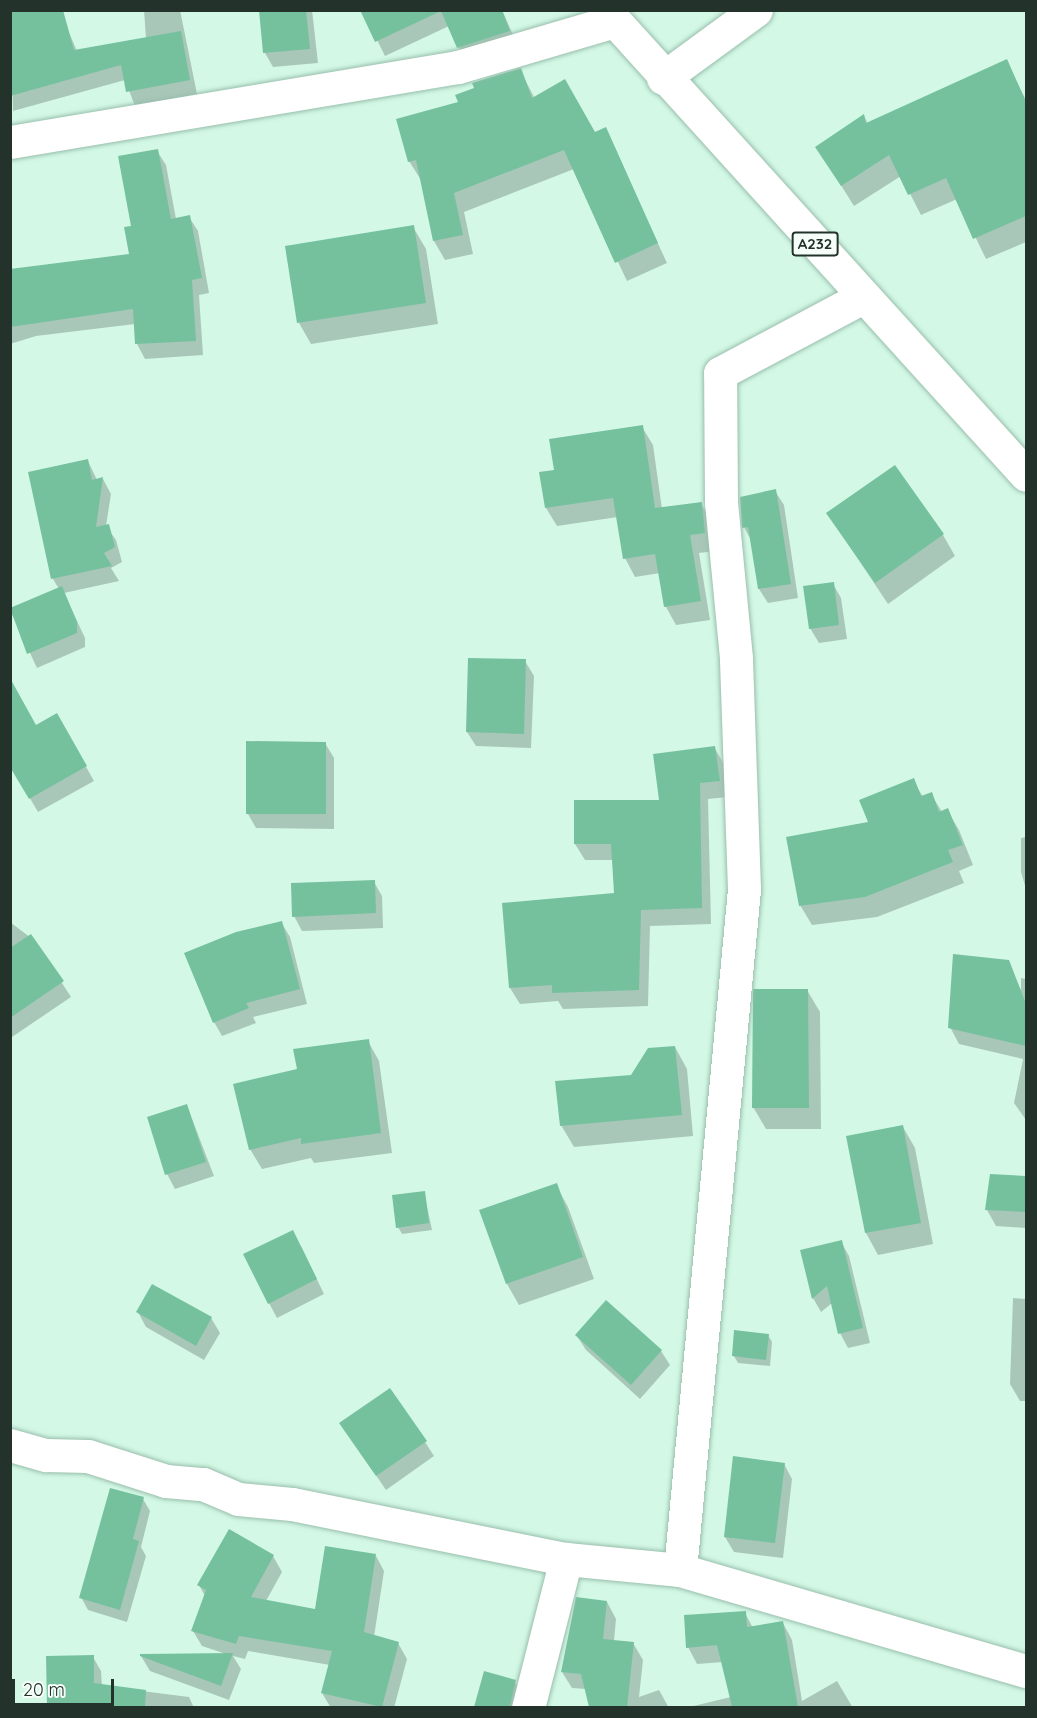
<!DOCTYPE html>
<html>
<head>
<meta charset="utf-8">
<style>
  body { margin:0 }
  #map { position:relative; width:1037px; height:1718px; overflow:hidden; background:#d3f9e6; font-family:Quicksand,sans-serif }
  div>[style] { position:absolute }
  .shadow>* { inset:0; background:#0003 }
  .building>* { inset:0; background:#75c19e }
  .roads { filter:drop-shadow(0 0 2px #99beac) drop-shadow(0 0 2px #99beac) }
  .minor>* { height:33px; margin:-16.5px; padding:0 16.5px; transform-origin:16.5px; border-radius:16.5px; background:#fff }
  .primary>* { height:33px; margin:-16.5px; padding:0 16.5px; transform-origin:16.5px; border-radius:16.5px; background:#fff }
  span { translate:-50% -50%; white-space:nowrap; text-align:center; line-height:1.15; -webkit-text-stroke:4.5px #f6fefa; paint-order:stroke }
  .shield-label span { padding:2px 4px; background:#f6fefa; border:2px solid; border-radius:4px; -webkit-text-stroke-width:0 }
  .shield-label { font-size:15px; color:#23322b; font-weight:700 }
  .frame { position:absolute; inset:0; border:12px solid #23322b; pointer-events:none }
  .scale { position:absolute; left:12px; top:1679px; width:102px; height:27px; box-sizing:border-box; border:3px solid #23322b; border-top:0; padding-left:8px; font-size:18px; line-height:21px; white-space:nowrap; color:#23322b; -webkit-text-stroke:4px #f6fefa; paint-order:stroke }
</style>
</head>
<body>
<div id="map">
  <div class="shadow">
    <div style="clip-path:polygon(10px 10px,67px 28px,77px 51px,146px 39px,144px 10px,180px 10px,197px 94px,135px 106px,125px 80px,13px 111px)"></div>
    <div style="clip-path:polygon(260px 10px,312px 10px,318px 63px,273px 67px,265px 53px)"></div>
    <div style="clip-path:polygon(362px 10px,502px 10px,518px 46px,466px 62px,449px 26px,385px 56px)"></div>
    <div style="clip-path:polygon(1006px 61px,1026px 100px,1026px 242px,986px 259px,957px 199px,921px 215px,901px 176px,854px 206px,817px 147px,864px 116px,868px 124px)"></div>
    <div style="clip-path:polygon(520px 70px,535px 99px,595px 133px,605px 129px,667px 263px,627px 281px,574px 169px,464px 212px,473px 254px,445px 260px,434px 241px,421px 180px,409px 161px,460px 103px)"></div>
    <div style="clip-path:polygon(157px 151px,166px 165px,176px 219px,189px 217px,198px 231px,209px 293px,199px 295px,203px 355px,145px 359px,137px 344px,135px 324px,36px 336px,10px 344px,10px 270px,131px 255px,133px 227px)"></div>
    <div style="clip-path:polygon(413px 227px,426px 249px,438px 324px,311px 344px,299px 323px)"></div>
    <div style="clip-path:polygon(642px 427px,653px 445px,662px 509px,701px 504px,712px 522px,715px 551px,699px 553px,710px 620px,676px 625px,666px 607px,660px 573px,635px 577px,625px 558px,618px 517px,557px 526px,546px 508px,541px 473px,556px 471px)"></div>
    <div style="clip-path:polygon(88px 461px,97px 480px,103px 479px,111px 494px,106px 526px,116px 540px,122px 562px,111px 568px,119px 581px,64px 593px,85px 638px,85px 647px,37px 668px,10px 610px,59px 589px,53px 579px)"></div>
    <div style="clip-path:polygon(775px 491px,784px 505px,798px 598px,768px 603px,759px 589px,752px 542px,744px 527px)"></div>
    <div style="clip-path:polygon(828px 514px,943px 535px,955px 556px,888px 604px)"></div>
    <div style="clip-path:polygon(833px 584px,841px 598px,847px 639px,819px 643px,810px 628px)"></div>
    <div style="clip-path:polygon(525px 661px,534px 676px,531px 748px,476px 746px,467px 732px)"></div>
    <div style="clip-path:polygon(57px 715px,94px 781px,38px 812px,10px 764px)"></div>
    <div style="clip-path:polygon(325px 743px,334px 758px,334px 829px,256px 828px,248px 814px)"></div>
    <div style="clip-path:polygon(714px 747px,724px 764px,728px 797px,708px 799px,711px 924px,650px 926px,648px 1006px,563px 1009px,558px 1001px,520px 1004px,510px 988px,615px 895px,614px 860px,585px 860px,575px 844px,661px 802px)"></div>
    <div style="clip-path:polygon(913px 780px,923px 797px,931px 794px,942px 812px,947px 810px,959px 830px,973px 865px,959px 871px,964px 883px,877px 917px,812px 925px,800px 905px)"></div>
    <div style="clip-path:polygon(1026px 837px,1026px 889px,1021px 872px,1021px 838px)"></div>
    <div style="clip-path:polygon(374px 882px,382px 896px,383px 928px,302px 931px,294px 916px)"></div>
    <div style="clip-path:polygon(10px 922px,35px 941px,71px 997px,12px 1037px,10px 1073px)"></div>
    <div style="clip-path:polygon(281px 922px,290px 937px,307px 1004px,253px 1017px,256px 1023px,222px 1036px,214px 1022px)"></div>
    <div style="clip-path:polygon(1014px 978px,1021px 990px,1021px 978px,1026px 979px,1026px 1120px,1014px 1103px,1023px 1059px,959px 1044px,950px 1027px)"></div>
    <div style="clip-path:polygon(807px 990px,820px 1012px,821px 1129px,766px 1129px,753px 1107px)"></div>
    <div style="clip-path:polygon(368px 1041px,379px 1061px,392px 1153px,314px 1163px,311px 1158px,262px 1169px,250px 1149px,298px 1071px)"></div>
    <div style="clip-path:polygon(675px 1047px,687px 1069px,693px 1136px,574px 1147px,561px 1125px)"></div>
    <div style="clip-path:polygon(187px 1106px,214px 1176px,175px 1189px,167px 1174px)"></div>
    <div style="clip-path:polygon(903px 1127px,915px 1148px,933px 1244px,878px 1255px,866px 1233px,848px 1137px)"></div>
    <div style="clip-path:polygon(991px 1176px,1026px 1178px,1026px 1228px,996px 1226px,987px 1210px)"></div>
    <div style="clip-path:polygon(556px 1185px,568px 1207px,594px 1279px,519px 1305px,507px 1284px,481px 1211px)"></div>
    <div style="clip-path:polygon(424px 1192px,432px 1230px,402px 1234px,398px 1227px)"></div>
    <div style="clip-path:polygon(841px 1242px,849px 1256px,870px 1343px,848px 1348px,840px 1333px,832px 1303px,821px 1312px,813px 1298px)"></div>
    <div style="clip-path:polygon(301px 1246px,324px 1294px,277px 1318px,269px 1303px)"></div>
    <div style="clip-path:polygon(1013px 1298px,1026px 1299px,1026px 1401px,1020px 1401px,1010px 1384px)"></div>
    <div style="clip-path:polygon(138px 1312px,211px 1318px,220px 1333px,204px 1360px,146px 1327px)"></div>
    <div style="clip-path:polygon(768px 1335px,772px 1342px,770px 1366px,738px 1363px,734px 1356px)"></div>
    <div style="clip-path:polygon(577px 1336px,661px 1351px,670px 1365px,640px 1399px,586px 1350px)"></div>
    <div style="clip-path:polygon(341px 1424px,425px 1442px,434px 1456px,386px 1490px)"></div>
    <div style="clip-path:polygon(784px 1464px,792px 1479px,783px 1558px,734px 1552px,725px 1537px)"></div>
    <div style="clip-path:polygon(143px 1499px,150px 1511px,141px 1547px,146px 1556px,127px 1622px,88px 1610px,81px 1597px)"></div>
    <div style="clip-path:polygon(273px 1556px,282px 1572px,266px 1601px,316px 1610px,376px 1556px,384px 1571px,374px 1637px,398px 1643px,407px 1659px,394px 1708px,331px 1708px,322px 1693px,330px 1665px,248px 1651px,245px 1659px,233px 1656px,241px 1669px,229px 1700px,150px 1671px,141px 1656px,226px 1654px,202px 1646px,193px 1631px,205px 1596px,199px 1585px)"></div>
    <div style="clip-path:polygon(607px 1602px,616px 1619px,614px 1641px,633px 1643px,643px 1660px,639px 1697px,659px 1690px,669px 1708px,590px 1708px,586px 1689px,572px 1688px,562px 1672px)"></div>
    <div style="clip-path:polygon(745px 1613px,753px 1628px,783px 1623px,792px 1640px,802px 1701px,837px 1681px,853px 1708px,685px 1708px,731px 1697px,723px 1662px,697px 1664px,688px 1647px)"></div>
    <div style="clip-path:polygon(48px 1657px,93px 1657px,101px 1671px,102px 1686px,189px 1697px,194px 1708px,49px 1708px)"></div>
    <div style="clip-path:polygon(485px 1673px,515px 1682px,523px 1696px,521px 1708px,475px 1708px)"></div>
  </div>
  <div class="building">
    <div style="clip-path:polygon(10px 10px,63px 10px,74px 50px,181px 31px,190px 80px,126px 92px,121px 65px,10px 96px)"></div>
    <div style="clip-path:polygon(259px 10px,306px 10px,310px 49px,263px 53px)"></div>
    <div style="clip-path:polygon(360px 10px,502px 10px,510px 31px,457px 48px,441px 11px,375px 42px)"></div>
    <div style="clip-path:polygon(1007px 59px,1026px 102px,1026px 216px,973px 239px,946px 178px,908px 195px,889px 155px,841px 186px,815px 147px,864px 114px,866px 123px)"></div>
    <div style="clip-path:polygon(521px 68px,532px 98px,565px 79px,595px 132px,606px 127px,658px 243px,615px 263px,564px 150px,454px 193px,463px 235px,433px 241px,416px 160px,408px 162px,396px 119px,458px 102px,455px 95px,474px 88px,472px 83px)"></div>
    <div style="clip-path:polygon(158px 149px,171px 219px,190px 215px,202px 278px,192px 280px,196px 341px,135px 344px,133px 309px,10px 327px,10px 269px,129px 254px,124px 227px,131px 226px,118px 156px)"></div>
    <div style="clip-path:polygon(414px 225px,426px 303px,297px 323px,285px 246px)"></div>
    <div style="clip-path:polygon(643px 425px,655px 508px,702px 502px,705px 533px,690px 535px,701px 601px,664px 607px,655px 554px,623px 559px,613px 498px,545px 508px,539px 472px,554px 470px,549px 439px)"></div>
    <div style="clip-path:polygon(88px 459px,92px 480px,103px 477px,96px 527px,109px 524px,115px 547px,104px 553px,112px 566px,51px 579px,28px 472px)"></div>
    <div style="clip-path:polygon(895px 465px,944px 534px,875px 583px,826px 513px)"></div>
    <div style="clip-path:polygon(776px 489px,791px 584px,758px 589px,748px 527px,742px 528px,740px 497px)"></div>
    <div style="clip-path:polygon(834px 582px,839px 625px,809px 629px,803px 586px)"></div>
    <div style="clip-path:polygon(62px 586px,77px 622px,77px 633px,27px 654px,10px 608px)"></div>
    <div style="clip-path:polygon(468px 658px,526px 659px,524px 734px,466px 732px)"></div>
    <div style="clip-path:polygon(10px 678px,36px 725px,57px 713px,87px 766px,29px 799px,10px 767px)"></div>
    <div style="clip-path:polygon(246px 741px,326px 742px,326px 814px,246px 814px)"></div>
    <div style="clip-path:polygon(715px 746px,720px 781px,700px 783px,702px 908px,641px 910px,639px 990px,552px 993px,552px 985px,509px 988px,502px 903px,614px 893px,611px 844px,574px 844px,574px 800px,659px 800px,653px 754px)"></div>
    <div style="clip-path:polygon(914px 778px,921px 796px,932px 792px,939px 812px,948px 808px,963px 845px,948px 850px,953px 862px,865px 897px,799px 906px,786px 837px,868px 822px,859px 800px)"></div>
    <div style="clip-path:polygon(375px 880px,376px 913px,292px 917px,291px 883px)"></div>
    <div style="clip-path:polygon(282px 921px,300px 989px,246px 1003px,249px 1008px,213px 1023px,184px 953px,236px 932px)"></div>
    <div style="clip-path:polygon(31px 934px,64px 981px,10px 1018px,10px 948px)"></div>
    <div style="clip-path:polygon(953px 954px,1009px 960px,1026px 1004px,1026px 1046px,948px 1028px)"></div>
    <div style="clip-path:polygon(753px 989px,808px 989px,809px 1108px,752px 1108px)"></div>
    <div style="clip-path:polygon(369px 1039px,381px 1133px,301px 1144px,301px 1138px,249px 1150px,233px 1084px,297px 1069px,293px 1049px)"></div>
    <div style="clip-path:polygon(675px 1046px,682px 1115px,560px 1126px,555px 1081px,631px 1075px,648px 1048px)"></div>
    <div style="clip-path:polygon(187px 1104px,206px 1162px,165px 1175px,147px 1117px)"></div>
    <div style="clip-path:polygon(903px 1125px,921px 1223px,865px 1233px,846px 1136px)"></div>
    <div style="clip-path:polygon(990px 1174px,1026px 1176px,1026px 1212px,985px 1210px)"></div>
    <div style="clip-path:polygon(557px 1183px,583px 1257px,506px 1284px,479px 1210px)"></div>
    <div style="clip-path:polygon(425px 1191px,429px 1223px,396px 1228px,392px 1195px)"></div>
    <div style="clip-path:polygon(293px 1230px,317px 1279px,268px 1304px,243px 1254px)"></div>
    <div style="clip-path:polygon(842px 1240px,863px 1328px,838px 1334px,827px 1286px,812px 1299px,800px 1250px)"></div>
    <div style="clip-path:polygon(152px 1284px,212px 1317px,196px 1346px,136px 1312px)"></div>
    <div style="clip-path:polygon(606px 1300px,662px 1350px,631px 1385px,575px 1335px)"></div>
    <div style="clip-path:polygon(734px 1330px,769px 1334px,766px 1360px,732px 1356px)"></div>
    <div style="clip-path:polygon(390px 1388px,427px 1441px,376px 1476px,339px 1423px)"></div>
    <div style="clip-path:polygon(733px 1456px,785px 1463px,775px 1543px,724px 1537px)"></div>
    <div style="clip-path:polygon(110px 1488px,144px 1497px,133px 1539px,139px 1541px,120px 1610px,79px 1598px)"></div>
    <div style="clip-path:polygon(229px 1529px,274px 1555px,251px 1597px,315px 1609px,325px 1546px,376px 1554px,364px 1632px,399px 1642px,382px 1707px,321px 1693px,332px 1651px,239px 1636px,236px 1644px,191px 1631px,206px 1590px,197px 1585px)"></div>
    <div style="clip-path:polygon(576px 1597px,607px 1601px,603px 1639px,634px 1642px,627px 1707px,589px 1707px,581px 1674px,561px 1672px)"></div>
    <div style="clip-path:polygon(746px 1611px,747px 1627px,783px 1621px,798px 1707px,732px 1707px,717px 1645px,686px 1648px,684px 1615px)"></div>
    <div style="clip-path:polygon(233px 1653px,221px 1686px,140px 1656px,140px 1654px)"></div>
    <div style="clip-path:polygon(94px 1655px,94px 1683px,146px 1690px,145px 1707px,47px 1707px,46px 1656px)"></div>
    <div style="clip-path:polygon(484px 1671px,516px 1680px,510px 1707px,474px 1707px)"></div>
  </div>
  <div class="roads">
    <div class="minor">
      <div style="left:663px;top:78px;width:115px;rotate:-36.2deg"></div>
      <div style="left:10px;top:142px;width:454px;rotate:-9.5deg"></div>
      <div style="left:458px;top:67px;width:163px;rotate:-16.4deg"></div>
      <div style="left:10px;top:1445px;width:37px;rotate:16deg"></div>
      <div style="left:46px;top:1455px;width:42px;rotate:1.4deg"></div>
      <div style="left:88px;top:1456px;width:82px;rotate:17.8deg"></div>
      <div style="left:166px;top:1481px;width:37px;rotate:5deg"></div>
      <div style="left:203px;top:1484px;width:38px;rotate:23deg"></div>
      <div style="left:238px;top:1499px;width:54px;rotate:5.3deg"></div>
      <div style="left:292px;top:1504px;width:279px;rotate:11.4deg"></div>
      <div style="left:566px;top:1559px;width:115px;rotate:5.5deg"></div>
      <div style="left:680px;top:1570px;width:360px;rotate:16.3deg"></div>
      <div style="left:680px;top:1570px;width:684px;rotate:-84.63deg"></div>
      <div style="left:744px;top:889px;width:231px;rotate:-92deg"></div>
      <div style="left:736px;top:658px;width:157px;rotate:-95.5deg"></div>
      <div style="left:721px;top:502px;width:129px;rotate:-90.4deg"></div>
      <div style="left:720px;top:373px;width:162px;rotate:-28deg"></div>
      <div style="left:528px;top:1708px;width:154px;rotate:-75.7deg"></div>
    </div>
    <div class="primary">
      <div style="left:605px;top:10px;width:627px;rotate:47.84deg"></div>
    </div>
  </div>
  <div class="shield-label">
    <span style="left:815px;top:244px">A232</span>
  </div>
  <div class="frame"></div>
  <div class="scale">20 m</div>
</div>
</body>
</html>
